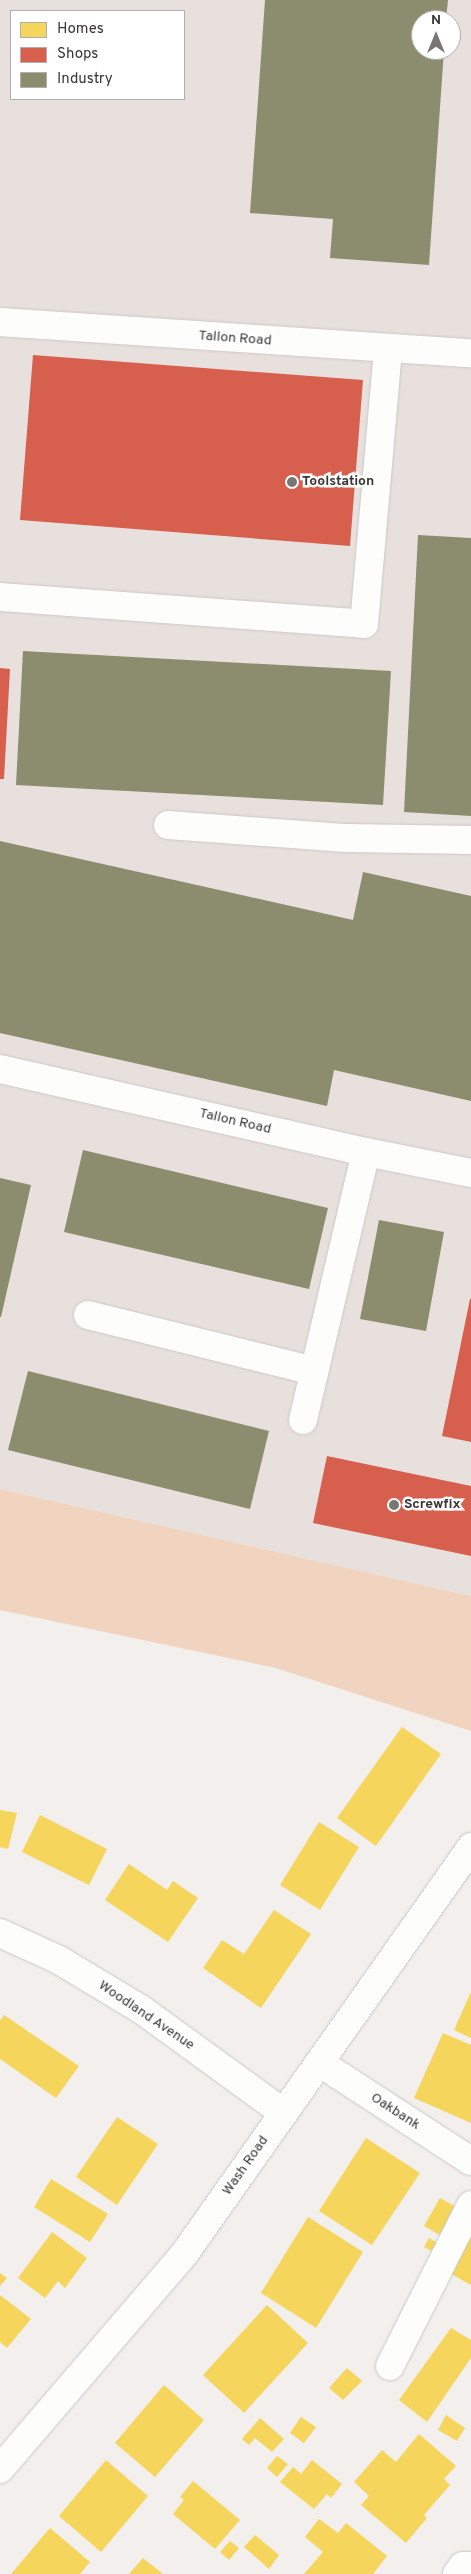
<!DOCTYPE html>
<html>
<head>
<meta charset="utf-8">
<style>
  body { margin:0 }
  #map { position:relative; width:471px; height:2574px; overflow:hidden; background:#f2efed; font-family:Overpass,sans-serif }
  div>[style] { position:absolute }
  .built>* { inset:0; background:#e8e0dc }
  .green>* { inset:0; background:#f1d4c0 }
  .homes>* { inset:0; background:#f6d55c }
  .shops>* { inset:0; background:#d6604d }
  .industry>* { inset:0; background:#8c8c6e }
  .roads { filter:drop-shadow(0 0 1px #cac8c8) drop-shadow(0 0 1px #cac8c8) }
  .minor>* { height:28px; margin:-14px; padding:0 14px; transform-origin:14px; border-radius:14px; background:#fdfdfc }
  .dots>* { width:14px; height:14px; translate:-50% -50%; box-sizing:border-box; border:2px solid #fff; border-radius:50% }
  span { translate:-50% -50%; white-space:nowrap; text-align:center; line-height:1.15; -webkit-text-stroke:5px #fff; paint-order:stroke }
  .street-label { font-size:14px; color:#383736 }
  .poi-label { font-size:14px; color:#383736; font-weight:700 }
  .left { translate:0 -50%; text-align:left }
  .legend { position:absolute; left:10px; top:10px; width:175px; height:90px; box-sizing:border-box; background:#fff; border:1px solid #afafaf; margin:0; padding:6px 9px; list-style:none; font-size:15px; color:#383736 }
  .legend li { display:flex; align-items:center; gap:10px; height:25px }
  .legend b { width:25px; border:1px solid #afafaf }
  .north { position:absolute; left:411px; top:10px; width:50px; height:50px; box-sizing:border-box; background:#fff; border:1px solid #afafaf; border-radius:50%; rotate:0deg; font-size:14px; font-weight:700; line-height:20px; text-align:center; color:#383736 }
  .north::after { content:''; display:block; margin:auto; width:18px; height:22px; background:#797776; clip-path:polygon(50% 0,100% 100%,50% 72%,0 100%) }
</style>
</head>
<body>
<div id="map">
  <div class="built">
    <div style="clip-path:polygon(evenodd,0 0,471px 0,471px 1596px,0 1489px,0 0,11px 11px,184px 11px,184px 99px,11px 99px,11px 11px,0 0,421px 20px,451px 20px,451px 50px,421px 50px,421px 20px)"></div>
  </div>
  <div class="green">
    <div style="clip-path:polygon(0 1489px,471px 1596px,471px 1731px,276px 1668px,0 1610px)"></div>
  </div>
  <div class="homes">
    <div style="clip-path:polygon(402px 1727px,441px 1754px,376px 1846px,337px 1818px)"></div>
    <div style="clip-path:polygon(0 1810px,17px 1813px,8px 1849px,0 1847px)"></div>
    <div style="clip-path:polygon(40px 1815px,107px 1849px,89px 1885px,22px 1852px)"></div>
    <div style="clip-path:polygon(319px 1822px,359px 1847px,320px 1910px,280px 1885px)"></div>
    <div style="clip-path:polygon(129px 1864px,167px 1890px,173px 1881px,198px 1898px,168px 1942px,105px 1900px)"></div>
    <div style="clip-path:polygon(274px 1910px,311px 1934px,261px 2008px,203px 1968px,222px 1940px,244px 1954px)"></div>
    <div style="clip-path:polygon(471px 1992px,471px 2038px,454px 2030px)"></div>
    <div style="clip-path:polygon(4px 2015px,79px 2066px,56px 2098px,0 2059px,0 2021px)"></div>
    <div style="clip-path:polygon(443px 2033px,471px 2045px,471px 2123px,414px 2098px)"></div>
    <div style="clip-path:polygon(117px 2117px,158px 2144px,117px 2205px,76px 2177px)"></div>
    <div style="clip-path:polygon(366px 2138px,420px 2173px,372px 2245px,319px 2211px)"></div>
    <div style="clip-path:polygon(51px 2179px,108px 2214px,90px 2242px,34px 2207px)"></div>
    <div style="clip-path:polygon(440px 2198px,460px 2209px,445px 2238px,424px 2226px)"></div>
    <div style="clip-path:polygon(308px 2217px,363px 2252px,316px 2328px,261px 2293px)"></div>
    <div style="clip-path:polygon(471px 2225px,471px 2285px,446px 2271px)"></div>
    <div style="clip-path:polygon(52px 2232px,87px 2258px,65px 2288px,58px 2281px,45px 2298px,18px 2278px)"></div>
    <div style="clip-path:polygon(429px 2238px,441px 2245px,436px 2253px,424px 2247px)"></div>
    <div style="clip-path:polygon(0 2273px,7px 2278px,0 2286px)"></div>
    <div style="clip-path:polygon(0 2295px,31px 2319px,7px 2348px,0 2342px)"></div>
    <div style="clip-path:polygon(267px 2305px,308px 2343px,244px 2413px,203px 2375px)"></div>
    <div style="clip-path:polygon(451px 2328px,471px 2340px,471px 2358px,427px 2422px,399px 2400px)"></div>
    <div style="clip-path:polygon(347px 2368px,362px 2381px,343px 2400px,329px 2388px)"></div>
    <div style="clip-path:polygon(164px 2385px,204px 2420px,155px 2477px,115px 2443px)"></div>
    <div style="clip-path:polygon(446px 2415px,465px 2428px,457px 2441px,438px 2430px)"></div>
    <div style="clip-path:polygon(301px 2417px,316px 2427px,304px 2443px,290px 2433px)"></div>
    <div style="clip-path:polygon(260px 2418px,284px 2439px,272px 2452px,255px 2438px,249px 2445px,242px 2439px)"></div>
    <div style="clip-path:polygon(419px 2434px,456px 2466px,444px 2479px,450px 2485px,424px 2515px,427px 2518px,406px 2543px,361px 2505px,369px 2496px,354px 2482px,382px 2450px,396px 2462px)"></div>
    <div style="clip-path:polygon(277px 2456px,288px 2464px,277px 2477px,267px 2468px)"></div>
    <div style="clip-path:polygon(106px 2460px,148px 2496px,101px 2552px,59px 2516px)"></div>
    <div style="clip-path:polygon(312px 2460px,342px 2484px,331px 2498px,327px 2494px,314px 2509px,280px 2482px,293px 2467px,301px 2474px)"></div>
    <div style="clip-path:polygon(193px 2481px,240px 2520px,215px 2549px,173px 2514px,184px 2500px,180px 2497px)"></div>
    <div style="clip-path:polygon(319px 2519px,338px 2533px,346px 2523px,387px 2556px,373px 2574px,304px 2574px,323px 2552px,305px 2537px)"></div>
    <div style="clip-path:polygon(50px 2528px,90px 2562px,80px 2574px,11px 2574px)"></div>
    <div style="clip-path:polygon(255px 2535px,279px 2555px,269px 2569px,244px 2547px)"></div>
    <div style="clip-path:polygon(230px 2541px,239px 2548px,229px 2560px,220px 2552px)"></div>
    <div style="clip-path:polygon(143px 2558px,163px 2574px,129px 2574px)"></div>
  </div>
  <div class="shops">
    <div style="clip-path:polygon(33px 355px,363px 380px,350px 546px,20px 520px)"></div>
    <div style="clip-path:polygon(0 668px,10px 669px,4px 779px,0 779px)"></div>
    <div style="clip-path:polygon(470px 1299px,471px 1299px,471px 1442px,442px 1436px)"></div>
    <div style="clip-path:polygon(327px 1456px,471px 1486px,471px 1556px,313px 1523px)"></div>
  </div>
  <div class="industry">
    <div style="clip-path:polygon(265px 0,448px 0,446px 20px,421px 20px,421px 50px,444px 50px,429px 265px,330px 258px,333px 219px,250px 213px)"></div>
    <div style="clip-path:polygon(418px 535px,471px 538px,471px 816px,404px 812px)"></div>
    <div style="clip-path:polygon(23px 651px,391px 671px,383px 805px,16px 785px)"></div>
    <div style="clip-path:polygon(0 841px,353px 920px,363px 872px,471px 896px,471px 1101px,334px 1070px,327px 1106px,0 1033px)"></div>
    <div style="clip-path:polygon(83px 1150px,328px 1208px,309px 1289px,64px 1232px)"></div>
    <div style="clip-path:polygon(0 1178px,31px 1185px,1px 1317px,0 1317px)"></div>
    <div style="clip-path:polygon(379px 1220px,444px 1232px,426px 1331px,360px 1319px)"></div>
    <div style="clip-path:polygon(28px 1371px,269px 1431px,250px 1509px,8px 1450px)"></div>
  </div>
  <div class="roads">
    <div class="minor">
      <div style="left:0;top:322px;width:472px;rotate:3.8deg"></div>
      <div style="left:0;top:597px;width:365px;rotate:4.2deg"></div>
      <div style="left:364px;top:624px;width:276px;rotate:-85deg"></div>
      <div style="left:168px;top:825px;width:179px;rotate:4.2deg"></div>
      <div style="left:347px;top:838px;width:124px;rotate:0.9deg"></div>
      <div style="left:0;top:1069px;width:375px;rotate:12.8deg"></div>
      <div style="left:366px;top:1152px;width:107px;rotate:11.3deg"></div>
      <div style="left:88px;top:1315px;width:233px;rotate:13.9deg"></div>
      <div style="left:303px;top:1420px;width:275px;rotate:-76.8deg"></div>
      <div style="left:0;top:1933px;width:65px;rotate:24.6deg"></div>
      <div style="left:59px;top:1960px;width:97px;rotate:31.1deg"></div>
      <div style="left:142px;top:2010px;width:175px;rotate:36deg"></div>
      <div style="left:320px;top:2063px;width:180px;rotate:33deg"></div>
      <div style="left:390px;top:2366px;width:180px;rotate:-63.3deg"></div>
      <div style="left:0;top:2469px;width:284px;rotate:-49.4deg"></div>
      <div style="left:185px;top:2253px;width:497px;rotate:-54.8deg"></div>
      <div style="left:457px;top:2574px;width:10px;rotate:-53deg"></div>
      <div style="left:463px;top:2566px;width:8px"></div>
    </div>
  </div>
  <div class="dots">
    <div style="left:292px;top:482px;background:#797776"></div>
    <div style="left:394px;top:1505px;background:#797776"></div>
  </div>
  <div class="street-label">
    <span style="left:235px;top:339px;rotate:4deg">Tallon Road</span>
    <span style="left:235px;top:1122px;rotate:13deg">Tallon Road</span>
    <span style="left:146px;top:2016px;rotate:34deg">Woodland Avenue</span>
    <span style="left:395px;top:2112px;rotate:33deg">Oakbank</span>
    <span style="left:246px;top:2166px;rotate:-55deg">Wash Road</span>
  </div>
  <div class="poi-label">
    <span class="left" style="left:302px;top:482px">Toolstation</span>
    <span class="left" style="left:404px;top:1505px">Screwfix</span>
  </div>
  <ul class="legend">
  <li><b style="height:14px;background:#f6d55c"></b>Homes</li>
  <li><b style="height:14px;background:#d6604d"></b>Shops</li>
  <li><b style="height:14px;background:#8c8c6e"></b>Industry</li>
  </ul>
  <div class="north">N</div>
</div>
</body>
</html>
